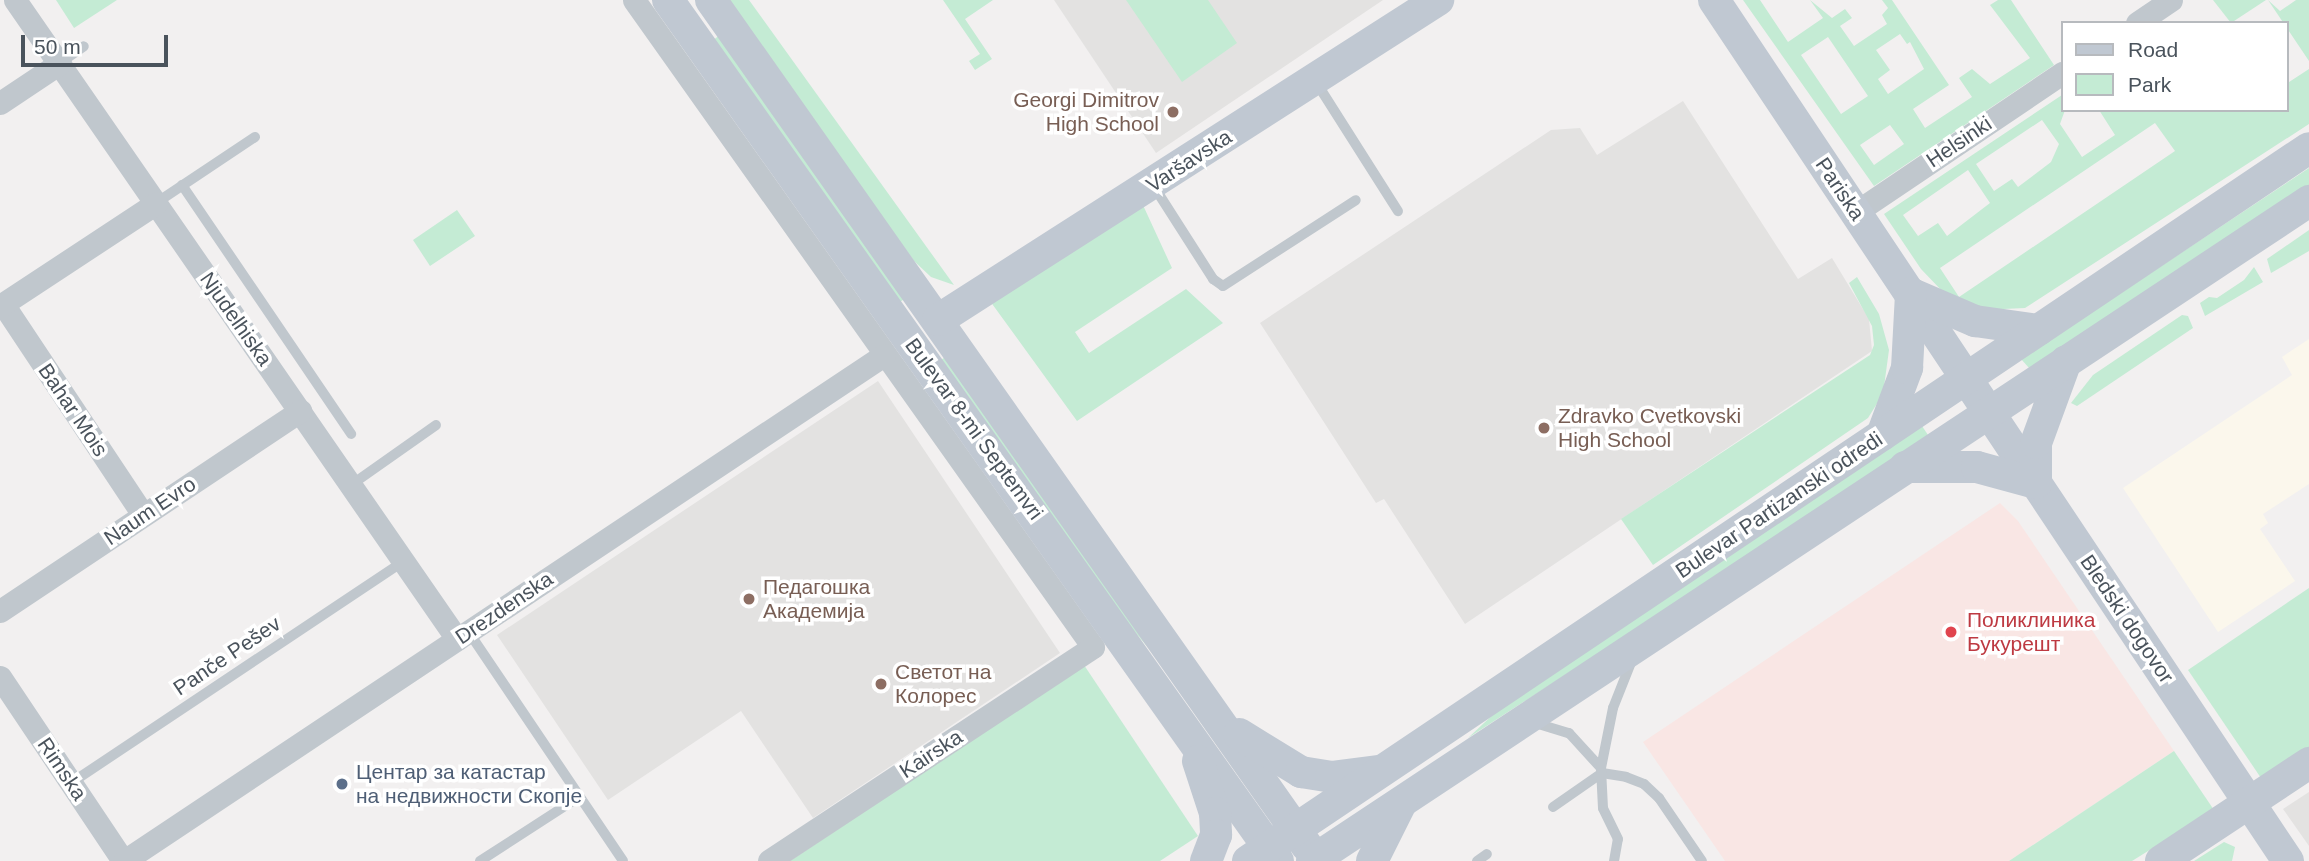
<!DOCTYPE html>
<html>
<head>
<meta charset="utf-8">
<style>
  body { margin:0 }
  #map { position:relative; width:2309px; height:861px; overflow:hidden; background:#f2f0f0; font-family:Arial,sans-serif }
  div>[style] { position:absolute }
  .commercial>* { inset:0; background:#fbf7ec }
  .education>* { inset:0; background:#e3e2e1 }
  .medical>* { inset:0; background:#f9e6e4 }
  .green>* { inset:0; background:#c4ebd4 }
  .lane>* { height:10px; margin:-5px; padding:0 5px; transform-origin:5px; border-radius:5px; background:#c0c7cd }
  .street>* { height:23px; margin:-11.5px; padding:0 11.5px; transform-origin:11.5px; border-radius:11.5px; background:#c0c7cd }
  .secondary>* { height:32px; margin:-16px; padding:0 16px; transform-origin:16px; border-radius:16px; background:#c0c8d2 }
  .dots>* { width:19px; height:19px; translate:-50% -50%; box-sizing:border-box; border:4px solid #fff; border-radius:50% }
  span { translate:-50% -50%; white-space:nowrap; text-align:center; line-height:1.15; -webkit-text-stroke:7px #fff; paint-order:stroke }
  .education-label { font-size:21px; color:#785e54 }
  .right { translate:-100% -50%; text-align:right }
  .left { translate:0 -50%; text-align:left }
  .street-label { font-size:21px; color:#4a535c }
  .health-label { font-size:21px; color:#be3a42 }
  .service-label { font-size:21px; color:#4e5e75 }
  .legend { position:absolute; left:2061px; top:21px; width:228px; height:91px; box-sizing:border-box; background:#fff; border:2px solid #b7babe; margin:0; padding:9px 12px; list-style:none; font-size:21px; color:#4a535c }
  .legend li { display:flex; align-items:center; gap:14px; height:35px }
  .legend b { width:35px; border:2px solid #b7babe }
  .scale { position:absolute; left:21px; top:35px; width:147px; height:32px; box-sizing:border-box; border:4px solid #4a535c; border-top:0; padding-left:9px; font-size:21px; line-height:24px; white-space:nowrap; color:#4a535c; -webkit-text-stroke:5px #fff; paint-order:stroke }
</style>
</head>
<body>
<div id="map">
  <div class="commercial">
    <div style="clip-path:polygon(2309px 339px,2309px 484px,2263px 514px,2268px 523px,2260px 529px,2295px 581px,2218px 632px,2123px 488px,2292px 375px,2282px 357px)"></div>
  </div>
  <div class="education">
    <div style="clip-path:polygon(1054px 0,1383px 0,1156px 153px)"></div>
    <div style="clip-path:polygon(1683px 101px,1798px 279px,1832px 258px,1869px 319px,1872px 351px,1465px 624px,1384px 499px,1376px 503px,1260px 323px,1551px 130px,1580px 128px,1597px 155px)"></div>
    <div style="clip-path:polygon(878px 381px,1060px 653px,813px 818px,741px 711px,608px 800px,497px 635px)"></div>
    <div style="clip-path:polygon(2309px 792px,2309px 846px,2283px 809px)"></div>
  </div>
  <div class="medical">
    <div style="clip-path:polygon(2000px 503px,2018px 521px,2174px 751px,2009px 861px,1725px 861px,1643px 742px)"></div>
  </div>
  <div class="green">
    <div style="clip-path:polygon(56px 0,117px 0,74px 28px)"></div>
    <div style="clip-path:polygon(725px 0,749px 0,954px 285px,931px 277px,914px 261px)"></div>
    <div style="clip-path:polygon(943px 0,993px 0,965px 19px,992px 59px,975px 70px,969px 61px,980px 54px)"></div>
    <div style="clip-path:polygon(1126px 0,1208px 0,1237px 43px,1182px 82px)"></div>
    <div style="clip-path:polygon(evenodd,1743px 0,1760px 0,1788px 42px,1823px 18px,1810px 0,1832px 18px,1845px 9px,1852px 18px,1840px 26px,1854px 46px,1887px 24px,1882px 15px,1888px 8px,1882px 0,1892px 0,1949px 85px,1913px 109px,1925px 128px,1972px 97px,1959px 78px,1972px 69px,1990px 84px,2030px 58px,1990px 5px,1998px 0,2011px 0,2054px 65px,1874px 186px,1743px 0,1900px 34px,1907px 44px,1910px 42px,1924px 69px,1888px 94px,1878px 79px,1890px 70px,1876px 50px,1900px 34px,1743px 0,1828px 37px,1868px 96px,1841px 114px,1801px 55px,1828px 37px,1743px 0,1890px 125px,1904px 144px,1874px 165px,1860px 145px,1890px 125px)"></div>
    <div style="clip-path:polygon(2213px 0,2266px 0,2231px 23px)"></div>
    <div style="clip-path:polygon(2268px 0,2280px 11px,2296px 0,2309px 0,2309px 61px)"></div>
    <div style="clip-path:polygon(721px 34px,910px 295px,900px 302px,712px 41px)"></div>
    <div style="clip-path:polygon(evenodd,2309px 69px,2309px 124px,2025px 308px,1982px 310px,1944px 293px,1921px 269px,1884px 214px,2062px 95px,2065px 110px,2060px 124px,2082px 157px,2115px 135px,2099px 110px,2286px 110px,2286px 84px,2309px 69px,2042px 120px,2059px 144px,2051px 162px,2018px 187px,2012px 179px,1994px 191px,1976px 164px,2042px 120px,2309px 69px,2155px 123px,2175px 151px,1959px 297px,1940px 268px,2155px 123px,2309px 69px,1968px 170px,1990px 203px,1947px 236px,1938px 223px,1918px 236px,1903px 215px,1968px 170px)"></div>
    <div style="clip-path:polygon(2309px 168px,2309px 185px,2030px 369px,2021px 359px)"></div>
    <div style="clip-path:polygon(1142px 203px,1172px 268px,1075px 332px,1089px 353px,1186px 289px,1223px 323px,1077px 421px,990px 301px)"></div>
    <div style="clip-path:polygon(457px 210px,475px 236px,430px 266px,413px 240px)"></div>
    <div style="clip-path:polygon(2309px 230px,2309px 251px,2271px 273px,2267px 259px)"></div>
    <div style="clip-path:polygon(2254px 267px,2263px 282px,2205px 316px,2200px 303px,2209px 297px,2217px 298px,2244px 280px)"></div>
    <div style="clip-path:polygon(1857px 277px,1879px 314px,1889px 350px,1883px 394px,1868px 418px,1653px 565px,1621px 519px,1870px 355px,1874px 345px,1872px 326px,1849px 283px)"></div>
    <div style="clip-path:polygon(2182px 315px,2188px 316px,2193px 328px,2077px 406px,2071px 403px,2093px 375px)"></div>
    <div style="clip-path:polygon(951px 353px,1177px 681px,1127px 623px,941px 360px)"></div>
    <div style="clip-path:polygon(1922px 426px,1930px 438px,1468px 738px,1515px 694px)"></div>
    <div style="clip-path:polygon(2309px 588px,2309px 750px,2263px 781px,2188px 670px)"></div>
    <div style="clip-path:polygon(1084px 665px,1198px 836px,1160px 861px,790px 861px)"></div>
    <div style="clip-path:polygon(2174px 751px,2214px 810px,2132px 861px,2009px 861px)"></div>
    <div style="clip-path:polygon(2224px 842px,2235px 847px,2232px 861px,2194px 861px)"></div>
  </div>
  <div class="lane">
    <div style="left:60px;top:63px;width:29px;rotate:-35deg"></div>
    <div style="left:1316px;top:82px;width:153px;rotate:57.6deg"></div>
    <div style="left:182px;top:185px;width:301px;rotate:55.8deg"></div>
    <div style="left:1153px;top:185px;width:112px;rotate:57.4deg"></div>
    <div style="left:1213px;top:279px;width:12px;rotate:35deg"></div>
    <div style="left:1223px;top:286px;width:158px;rotate:-32.9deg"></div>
    <div style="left:156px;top:203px;width:119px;rotate:-33.7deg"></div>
    <div style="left:351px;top:485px;width:104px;rotate:-35.2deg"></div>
    <div style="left:468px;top:631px;width:277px;rotate:56deg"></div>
    <div style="left:1532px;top:722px;width:39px;rotate:17deg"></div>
    <div style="left:1569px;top:733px;width:47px;rotate:47.6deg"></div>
    <div style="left:71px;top:783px;width:400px;rotate:-33.7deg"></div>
    <div style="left:1553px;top:807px;width:60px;rotate:-34.8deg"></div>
    <div style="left:1602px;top:773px;width:24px;rotate:9deg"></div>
    <div style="left:1626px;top:777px;width:19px;rotate:21deg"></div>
    <div style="left:1644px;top:784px;width:21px;rotate:43deg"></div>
    <div style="left:1659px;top:798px;width:76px;rotate:55.7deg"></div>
    <div style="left:480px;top:861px;width:118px;rotate:-32.9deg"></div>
    <div style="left:1477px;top:861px;width:12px;rotate:-35deg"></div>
    <div style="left:1614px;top:861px;width:22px;rotate:-80deg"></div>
    <div style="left:1618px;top:839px;width:34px;rotate:-116deg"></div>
    <div style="left:1603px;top:808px;width:40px;rotate:-92.9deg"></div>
    <div style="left:1601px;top:768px;width:61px;rotate:-78.7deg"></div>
    <div style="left:1613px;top:708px;width:52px;rotate:-68.4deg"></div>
  </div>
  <div class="street">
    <div style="left:15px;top:0;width:777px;rotate:55.33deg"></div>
    <div style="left:634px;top:0;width:793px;rotate:54.65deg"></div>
    <div style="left:1093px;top:647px;width:388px;rotate:146.6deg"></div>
    <div style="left:2137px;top:23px;width:41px;rotate:-34.1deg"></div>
    <div style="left:0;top:103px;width:72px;rotate:-33.7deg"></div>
    <div style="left:1856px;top:212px;width:249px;rotate:-34deg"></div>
    <div style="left:3px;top:304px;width:253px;rotate:56.4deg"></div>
    <div style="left:0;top:306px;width:187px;rotate:-33.4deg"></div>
    <div style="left:0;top:611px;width:361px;rotate:-33.7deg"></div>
    <div style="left:0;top:677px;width:221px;rotate:56.2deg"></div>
    <div style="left:124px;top:861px;width:913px;rotate:-33.66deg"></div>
  </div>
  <div class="secondary">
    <div style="left:668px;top:0;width:1055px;rotate:54.68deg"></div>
    <div style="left:711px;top:0;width:1035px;rotate:54.84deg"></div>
    <div style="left:1714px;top:0;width:1035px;rotate:56.31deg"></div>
    <div style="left:1912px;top:294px;width:69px;rotate:23.2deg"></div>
    <div style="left:1975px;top:321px;width:64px;rotate:8.1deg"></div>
    <div style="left:938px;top:320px;width:594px;rotate:-32.62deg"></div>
    <div style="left:1882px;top:435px;width:72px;rotate:-69.5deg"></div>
    <div style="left:1907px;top:368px;width:75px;rotate:-86.9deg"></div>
    <div style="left:1905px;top:467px;width:72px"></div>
    <div style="left:1977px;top:467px;width:61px;rotate:15.2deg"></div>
    <div style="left:2036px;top:483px;width:40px;rotate:-90deg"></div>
    <div style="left:2036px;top:443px;width:87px;rotate:-69.9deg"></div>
    <div style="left:1239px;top:734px;width:73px;rotate:31.5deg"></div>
    <div style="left:1301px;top:772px;width:30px;rotate:9deg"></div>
    <div style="left:1331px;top:777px;width:47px;rotate:-7.3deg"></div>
    <div style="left:1198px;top:761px;width:55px;rotate:71.9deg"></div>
    <div style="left:1215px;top:813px;width:22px;rotate:87deg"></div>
    <div style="left:1216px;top:835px;width:28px;rotate:111deg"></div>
    <div style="left:1248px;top:861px;width:1278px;rotate:-33.9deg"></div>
    <div style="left:1312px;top:861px;width:1196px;rotate:-33.5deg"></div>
    <div style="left:1372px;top:861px;width:65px;rotate:-63.4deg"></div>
    <div style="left:2161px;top:861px;width:178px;rotate:-33.5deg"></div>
  </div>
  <div class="dots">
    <div style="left:1173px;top:112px;background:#8d6e63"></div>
    <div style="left:1544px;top:428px;background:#8d6e63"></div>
    <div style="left:749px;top:599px;background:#8d6e63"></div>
    <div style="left:1951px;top:632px;background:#e0444e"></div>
    <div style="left:881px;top:684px;background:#8d6e63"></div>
    <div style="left:342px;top:784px;background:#5c6f8a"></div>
  </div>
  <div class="education-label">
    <span class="right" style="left:1159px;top:112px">Georgi Dimitrov<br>High School</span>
    <span class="left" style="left:1558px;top:428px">Zdravko Cvetkovski<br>High School</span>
    <span class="left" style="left:763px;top:599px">Педагошка<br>Академија</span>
    <span class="left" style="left:895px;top:684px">Светот на<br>Колорес</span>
  </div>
  <div class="street-label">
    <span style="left:1959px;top:142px;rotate:-34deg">Helsinki</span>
    <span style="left:1189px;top:161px;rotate:-33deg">Varšavska</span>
    <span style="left:1840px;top:189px;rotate:56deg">Pariska</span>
    <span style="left:236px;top:319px;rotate:55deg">Njudelhiska</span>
    <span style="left:73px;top:410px;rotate:56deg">Bahar Mois</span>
    <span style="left:974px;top:429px;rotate:54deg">Bulevar 8-mi Septemvri</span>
    <span style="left:1779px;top:505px;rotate:-34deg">Bulevar Partizanski odredi</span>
    <span style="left:150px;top:511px;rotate:-34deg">Naum Evro</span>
    <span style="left:504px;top:608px;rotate:-34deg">Drezdenska</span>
    <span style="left:2127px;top:619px;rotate:56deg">Bledski dogovor</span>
    <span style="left:227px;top:656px;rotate:-34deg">Panče Pešev</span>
    <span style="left:931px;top:754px;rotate:-33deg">Kairska</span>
    <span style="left:62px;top:769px;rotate:56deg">Rimska</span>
  </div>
  <div class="health-label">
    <span class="left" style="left:1967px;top:632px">Поликлиника<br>Букурешт</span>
  </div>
  <div class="service-label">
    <span class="left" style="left:356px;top:784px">Центар за катастар<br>на недвижности Скопје</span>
  </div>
  <ul class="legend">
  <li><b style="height:9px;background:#c0c8d2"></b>Road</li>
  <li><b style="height:19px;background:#c4ebd4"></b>Park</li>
  </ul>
  <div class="scale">50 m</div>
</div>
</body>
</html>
